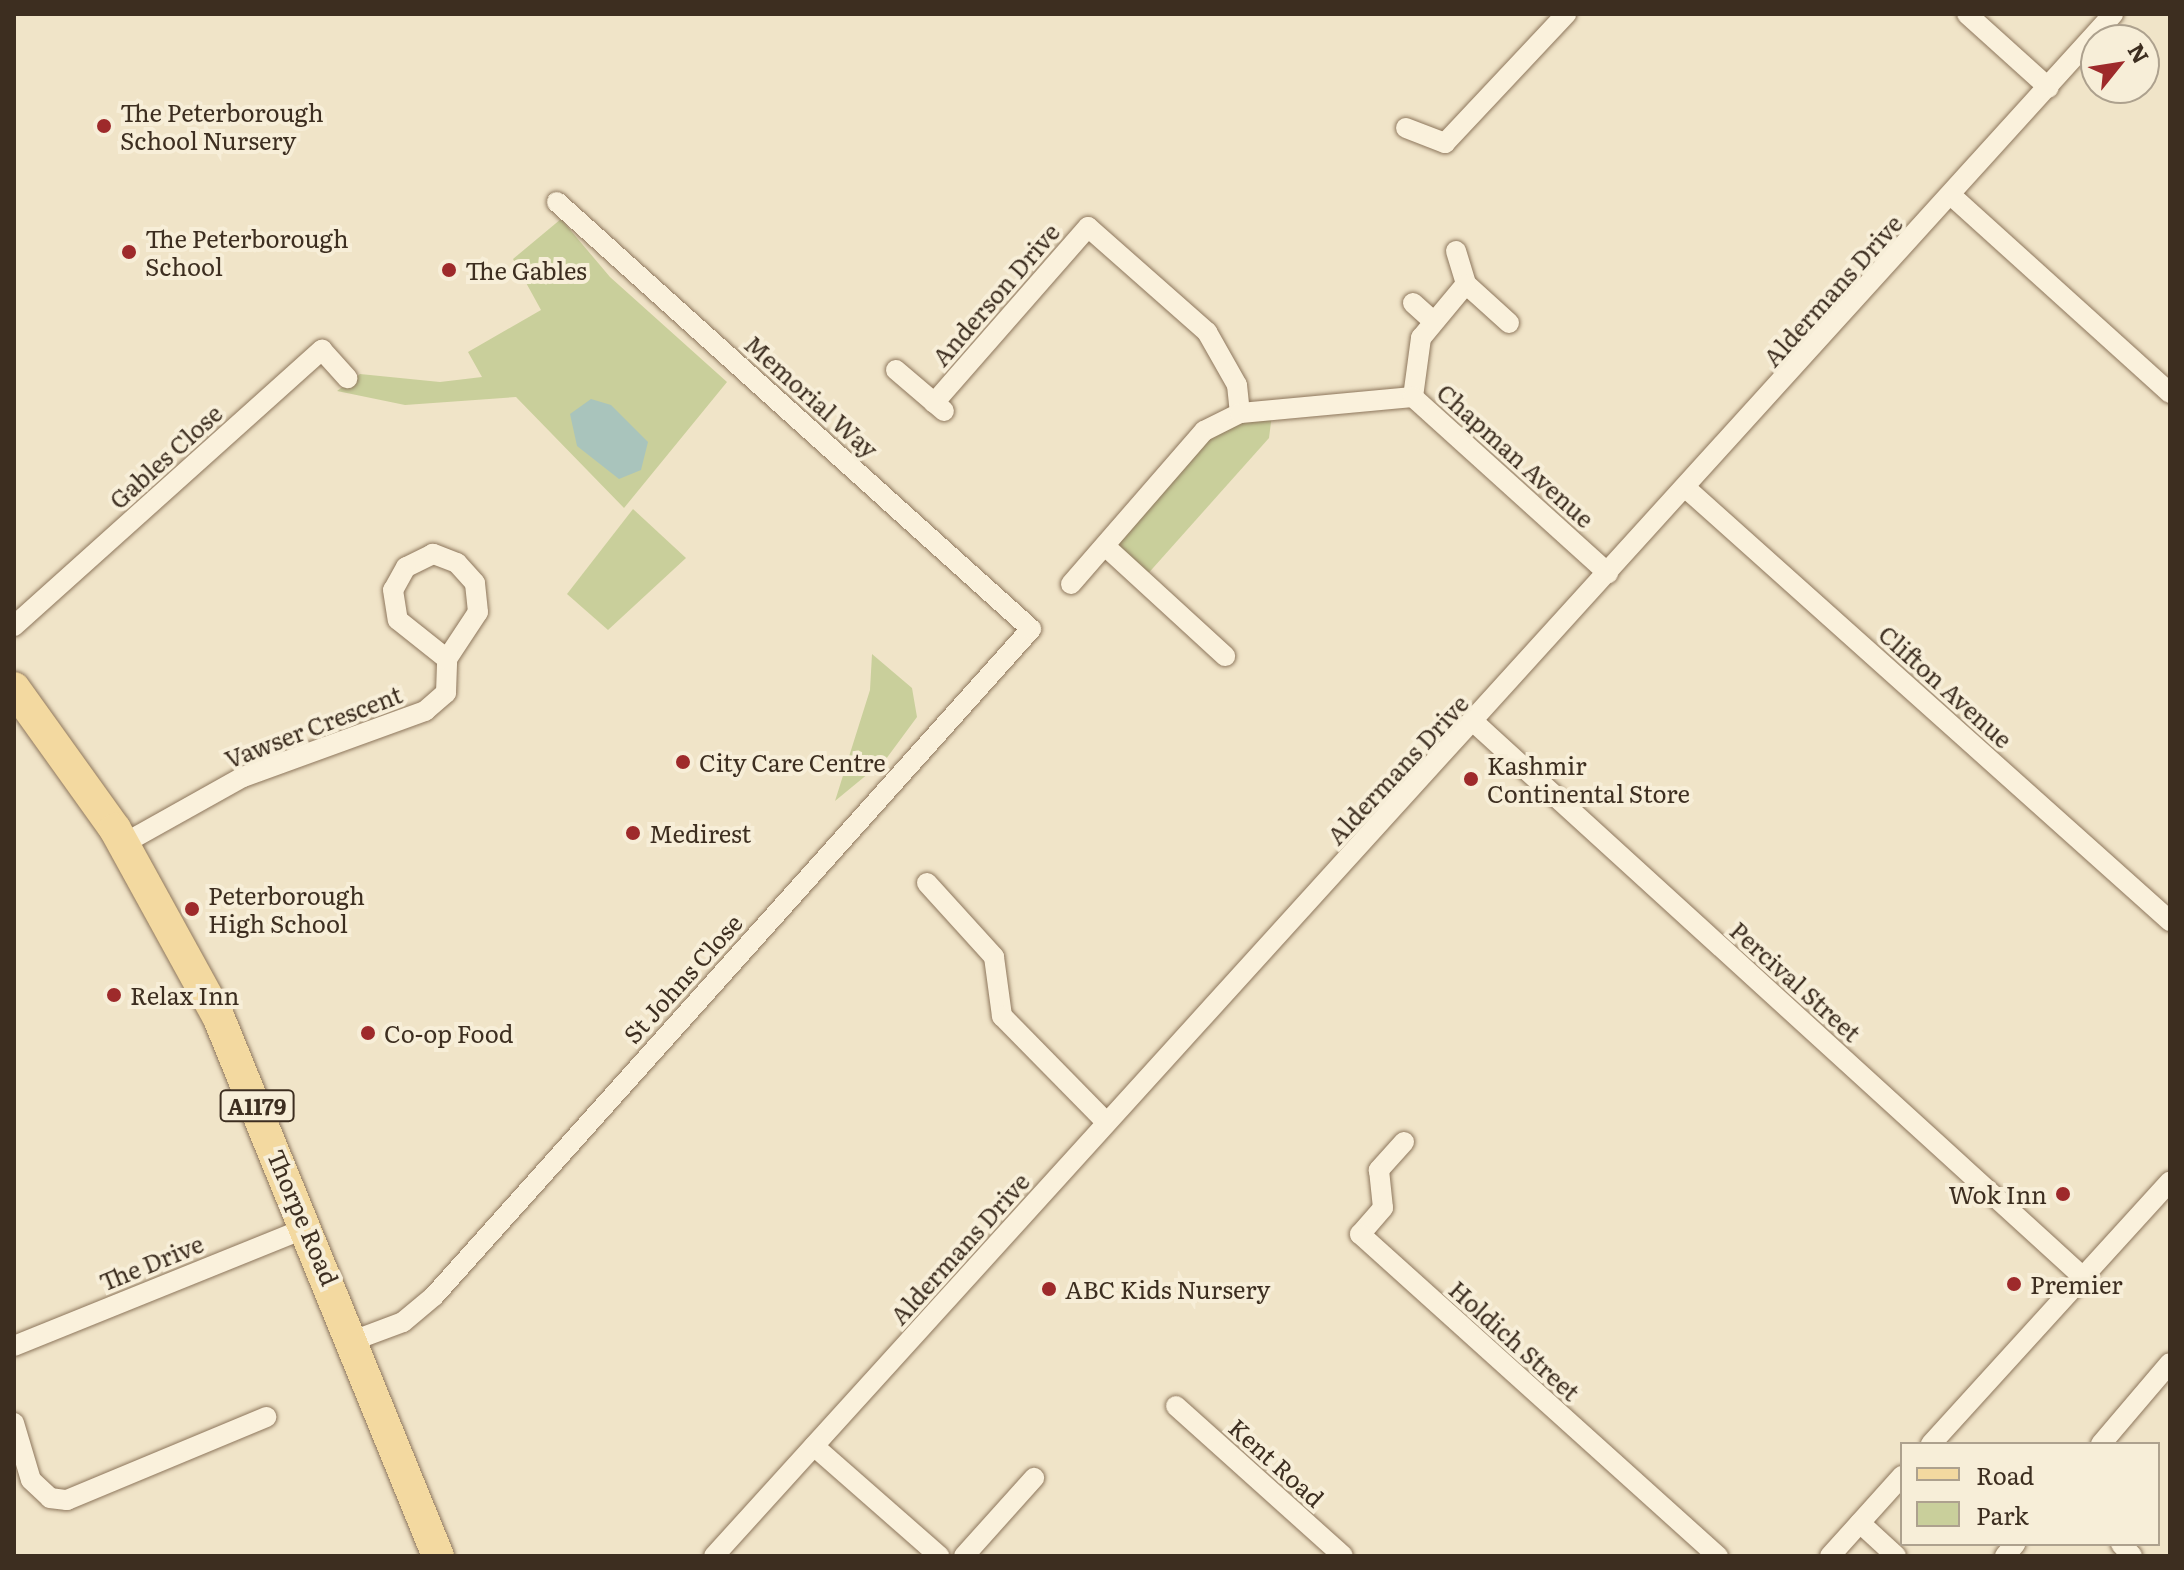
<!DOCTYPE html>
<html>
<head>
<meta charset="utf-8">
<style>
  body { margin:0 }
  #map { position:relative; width:2184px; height:1570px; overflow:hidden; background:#f0e4c8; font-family:Literata,serif }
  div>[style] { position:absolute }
  .green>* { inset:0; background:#c9cf9b }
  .water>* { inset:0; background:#a9c4bc }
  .roads { filter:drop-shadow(0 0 2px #8d765c) drop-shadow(0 0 2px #8d765c) }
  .street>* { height:20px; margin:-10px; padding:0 10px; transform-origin:10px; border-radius:10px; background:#faf1dc }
  .primary>* { height:32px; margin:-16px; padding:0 16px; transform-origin:16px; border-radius:16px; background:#f3d9a0 }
  .dots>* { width:22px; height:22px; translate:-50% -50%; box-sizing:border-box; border:4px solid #f7eed8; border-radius:50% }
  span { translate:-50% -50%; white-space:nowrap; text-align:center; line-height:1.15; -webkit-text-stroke:8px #f7eed8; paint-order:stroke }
  .shield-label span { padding:2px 6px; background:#f7eed8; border:2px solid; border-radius:6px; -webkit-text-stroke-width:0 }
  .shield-label { font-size:22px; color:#3d2e20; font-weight:700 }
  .poi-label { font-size:24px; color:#3d2e20 }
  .left { translate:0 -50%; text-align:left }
  .right { translate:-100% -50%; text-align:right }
  .street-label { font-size:24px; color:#3d2e20 }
  .frame { position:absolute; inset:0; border:16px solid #3d2e20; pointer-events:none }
  .legend { position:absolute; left:1900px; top:1442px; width:260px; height:104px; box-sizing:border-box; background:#f7eed8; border:2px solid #ada18e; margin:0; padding:10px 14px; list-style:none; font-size:24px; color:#3d2e20 }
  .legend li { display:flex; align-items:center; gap:16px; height:40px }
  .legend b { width:40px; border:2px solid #ada18e }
  .north { position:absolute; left:2080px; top:24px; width:80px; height:80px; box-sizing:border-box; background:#f7eed8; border:2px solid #ada18e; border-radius:50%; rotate:60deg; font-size:22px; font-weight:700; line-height:32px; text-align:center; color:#3d2e20 }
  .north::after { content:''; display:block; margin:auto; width:28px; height:36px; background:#9e2a2b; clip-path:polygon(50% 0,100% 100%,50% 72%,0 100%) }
</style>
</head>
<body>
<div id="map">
  <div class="green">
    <div style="clip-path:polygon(561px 219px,610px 277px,727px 382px,624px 508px,516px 397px,405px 405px,337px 391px,360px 374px,440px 382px,482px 377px,468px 352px,541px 310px,513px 259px)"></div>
    <div style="clip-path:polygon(1272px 414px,1269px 438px,1145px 577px,1112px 545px,1207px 434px)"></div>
    <div style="clip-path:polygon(633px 509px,686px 558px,608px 630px,567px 594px)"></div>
    <div style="clip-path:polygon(872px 654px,912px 688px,917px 717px,886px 759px,835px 801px,870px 690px)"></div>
  </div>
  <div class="water">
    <div style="clip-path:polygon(591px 399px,611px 405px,648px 442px,641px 470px,619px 479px,577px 446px,570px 414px)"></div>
  </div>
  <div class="roads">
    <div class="street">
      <div style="left:1967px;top:14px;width:110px;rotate:42.1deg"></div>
      <div style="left:1406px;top:128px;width:42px;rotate:21deg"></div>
      <div style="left:1445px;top:143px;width:177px;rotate:-46.8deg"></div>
      <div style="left:1952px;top:196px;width:294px;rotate:42.1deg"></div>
      <div style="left:1456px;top:251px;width:34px;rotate:73deg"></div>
      <div style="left:1466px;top:284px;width:58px;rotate:42.2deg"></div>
      <div style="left:1413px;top:303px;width:25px;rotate:42deg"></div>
      <div style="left:896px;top:370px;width:63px;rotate:40.5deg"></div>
      <div style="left:1413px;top:397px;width:60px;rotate:-82.3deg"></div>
      <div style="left:1421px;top:338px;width:70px;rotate:-50.2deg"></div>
      <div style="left:934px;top:403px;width:234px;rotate:-48.8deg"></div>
      <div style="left:1088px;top:227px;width:159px;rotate:41.4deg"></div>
      <div style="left:1207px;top:332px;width:61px;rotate:60.5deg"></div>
      <div style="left:1237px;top:385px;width:28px;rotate:84deg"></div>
      <div style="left:1687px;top:489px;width:648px;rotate:41.81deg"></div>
      <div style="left:1105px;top:546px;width:163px;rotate:42.5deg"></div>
      <div style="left:1071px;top:584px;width:203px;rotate:-49deg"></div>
      <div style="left:1204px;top:431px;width:40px;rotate:-26.6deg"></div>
      <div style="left:1240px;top:413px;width:174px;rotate:-5.3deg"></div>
      <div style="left:1413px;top:397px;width:263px;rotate:42.1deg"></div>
      <div style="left:14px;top:626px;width:414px;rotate:-41.9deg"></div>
      <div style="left:322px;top:350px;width:38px;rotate:48deg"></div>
      <div style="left:1475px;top:723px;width:823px;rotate:42.34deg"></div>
      <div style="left:123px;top:844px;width:137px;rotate:-29.2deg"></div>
      <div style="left:243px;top:777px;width:194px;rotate:-19.9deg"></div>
      <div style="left:425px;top:711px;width:28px;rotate:-41deg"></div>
      <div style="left:446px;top:693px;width:34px;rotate:-88deg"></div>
      <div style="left:447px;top:659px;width:56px;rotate:-56.6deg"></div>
      <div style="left:478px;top:612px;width:29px;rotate:-96deg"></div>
      <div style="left:475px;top:583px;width:27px;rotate:-132deg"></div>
      <div style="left:457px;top:563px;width:26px;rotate:-159deg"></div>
      <div style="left:433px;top:554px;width:30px;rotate:154deg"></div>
      <div style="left:406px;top:567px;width:26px;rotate:119deg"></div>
      <div style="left:393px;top:590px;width:30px;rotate:81deg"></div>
      <div style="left:398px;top:620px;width:63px;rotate:38.5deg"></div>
      <div style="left:927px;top:883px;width:100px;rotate:47.8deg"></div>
      <div style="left:994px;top:957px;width:60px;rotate:82.3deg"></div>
      <div style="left:1002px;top:1016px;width:148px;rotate:45.5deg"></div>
      <div style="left:1404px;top:1142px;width:38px;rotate:132deg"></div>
      <div style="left:1379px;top:1170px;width:38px;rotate:84deg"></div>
      <div style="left:1383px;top:1208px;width:35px;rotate:131deg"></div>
      <div style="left:1360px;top:1234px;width:482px;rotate:42deg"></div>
      <div style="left:355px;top:1340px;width:51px;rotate:-20.6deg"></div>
      <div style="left:403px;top:1322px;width:40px;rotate:-40deg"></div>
      <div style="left:434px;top:1296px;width:895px;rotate:-48.17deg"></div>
      <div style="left:1031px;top:629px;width:638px;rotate:-137.99deg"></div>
      <div style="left:14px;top:1346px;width:317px;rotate:-22deg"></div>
      <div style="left:1176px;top:1406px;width:224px;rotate:41.9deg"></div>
      <div style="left:14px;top:1423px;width:59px;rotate:73.4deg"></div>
      <div style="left:31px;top:1480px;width:26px;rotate:43deg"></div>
      <div style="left:50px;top:1498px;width:17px;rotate:7deg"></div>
      <div style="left:67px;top:1500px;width:216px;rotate:-22.6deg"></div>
      <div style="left:1931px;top:1444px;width:355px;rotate:-47.7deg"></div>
      <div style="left:2101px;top:1444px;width:106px;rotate:-49.6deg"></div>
      <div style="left:814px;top:1446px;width:167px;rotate:41.3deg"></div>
      <div style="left:1860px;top:1523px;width:49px;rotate:42.5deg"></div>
      <div style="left:2121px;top:1544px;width:16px;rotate:47deg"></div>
      <div style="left:714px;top:1556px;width:2082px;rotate:-47.78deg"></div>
      <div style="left:964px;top:1556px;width:105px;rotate:-48.1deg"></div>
      <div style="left:1830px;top:1556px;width:108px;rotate:-48deg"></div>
      <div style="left:2005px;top:1556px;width:16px;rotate:-50deg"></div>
    </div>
    <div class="primary">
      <div style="left:14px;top:688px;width:173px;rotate:54.4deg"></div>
      <div style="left:115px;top:829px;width:213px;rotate:61.2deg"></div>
      <div style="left:218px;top:1016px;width:583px;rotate:67.83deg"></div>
    </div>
  </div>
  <div class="dots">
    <div style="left:104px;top:126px;background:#9e2a2b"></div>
    <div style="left:129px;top:252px;background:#9e2a2b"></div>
    <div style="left:449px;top:270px;background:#9e2a2b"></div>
    <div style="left:683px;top:762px;background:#9e2a2b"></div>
    <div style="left:1471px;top:779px;background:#9e2a2b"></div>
    <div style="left:633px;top:833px;background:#9e2a2b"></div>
    <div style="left:192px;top:909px;background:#9e2a2b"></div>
    <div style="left:114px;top:995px;background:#9e2a2b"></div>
    <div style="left:368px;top:1033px;background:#9e2a2b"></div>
    <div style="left:2063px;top:1194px;background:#9e2a2b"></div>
    <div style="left:2014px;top:1284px;background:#9e2a2b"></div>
    <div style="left:1049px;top:1289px;background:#9e2a2b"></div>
  </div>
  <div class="shield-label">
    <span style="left:257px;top:1106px">A1179</span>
  </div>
  <div class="poi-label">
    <span class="left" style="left:120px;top:126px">The Peterborough<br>School Nursery</span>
    <span class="left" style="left:145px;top:252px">The Peterborough<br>School</span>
    <span class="left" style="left:465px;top:270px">The Gables</span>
    <span class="left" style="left:699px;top:762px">City Care Centre</span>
    <span class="left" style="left:1487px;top:779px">Kashmir<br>Continental Store</span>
    <span class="left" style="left:649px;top:833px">Medirest</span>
    <span class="left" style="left:208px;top:909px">Peterborough<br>High School</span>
    <span class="left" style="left:130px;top:995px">Relax Inn</span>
    <span class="left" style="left:384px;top:1033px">Co-op Food</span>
    <span class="right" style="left:2047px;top:1194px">Wok Inn</span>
    <span class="left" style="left:2030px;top:1284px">Premier</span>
    <span class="left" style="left:1065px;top:1289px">ABC Kids Nursery</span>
  </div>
  <div class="street-label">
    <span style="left:1832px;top:290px;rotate:-48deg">Aldermans Drive</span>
    <span style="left:995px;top:294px;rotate:-49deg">Anderson Drive</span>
    <span style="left:812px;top:396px;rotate:42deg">Memorial Way</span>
    <span style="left:1516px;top:455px;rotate:42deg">Chapman Avenue</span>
    <span style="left:165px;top:456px;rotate:-42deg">Gables Close</span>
    <span style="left:1946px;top:686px;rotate:42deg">Clifton Avenue</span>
    <span style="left:313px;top:726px;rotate:-21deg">Vawser Crescent</span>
    <span style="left:1397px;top:769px;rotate:-47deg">Aldermans Drive</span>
    <span style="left:682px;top:978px;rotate:-48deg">St Johns Close</span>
    <span style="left:1796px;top:981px;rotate:42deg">Percival Street</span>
    <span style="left:304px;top:1217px;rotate:67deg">Thorpe Road</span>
    <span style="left:959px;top:1248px;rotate:-48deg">Aldermans Drive</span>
    <span style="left:151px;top:1262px;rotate:-22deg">The Drive</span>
    <span style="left:1515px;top:1340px;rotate:42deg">Holdich Street</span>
    <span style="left:1277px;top:1462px;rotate:42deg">Kent Road</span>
  </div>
  <div class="frame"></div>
  <ul class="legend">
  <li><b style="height:10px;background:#f3d9a0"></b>Road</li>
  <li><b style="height:22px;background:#c9cf9b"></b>Park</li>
  </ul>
  <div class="north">N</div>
</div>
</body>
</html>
